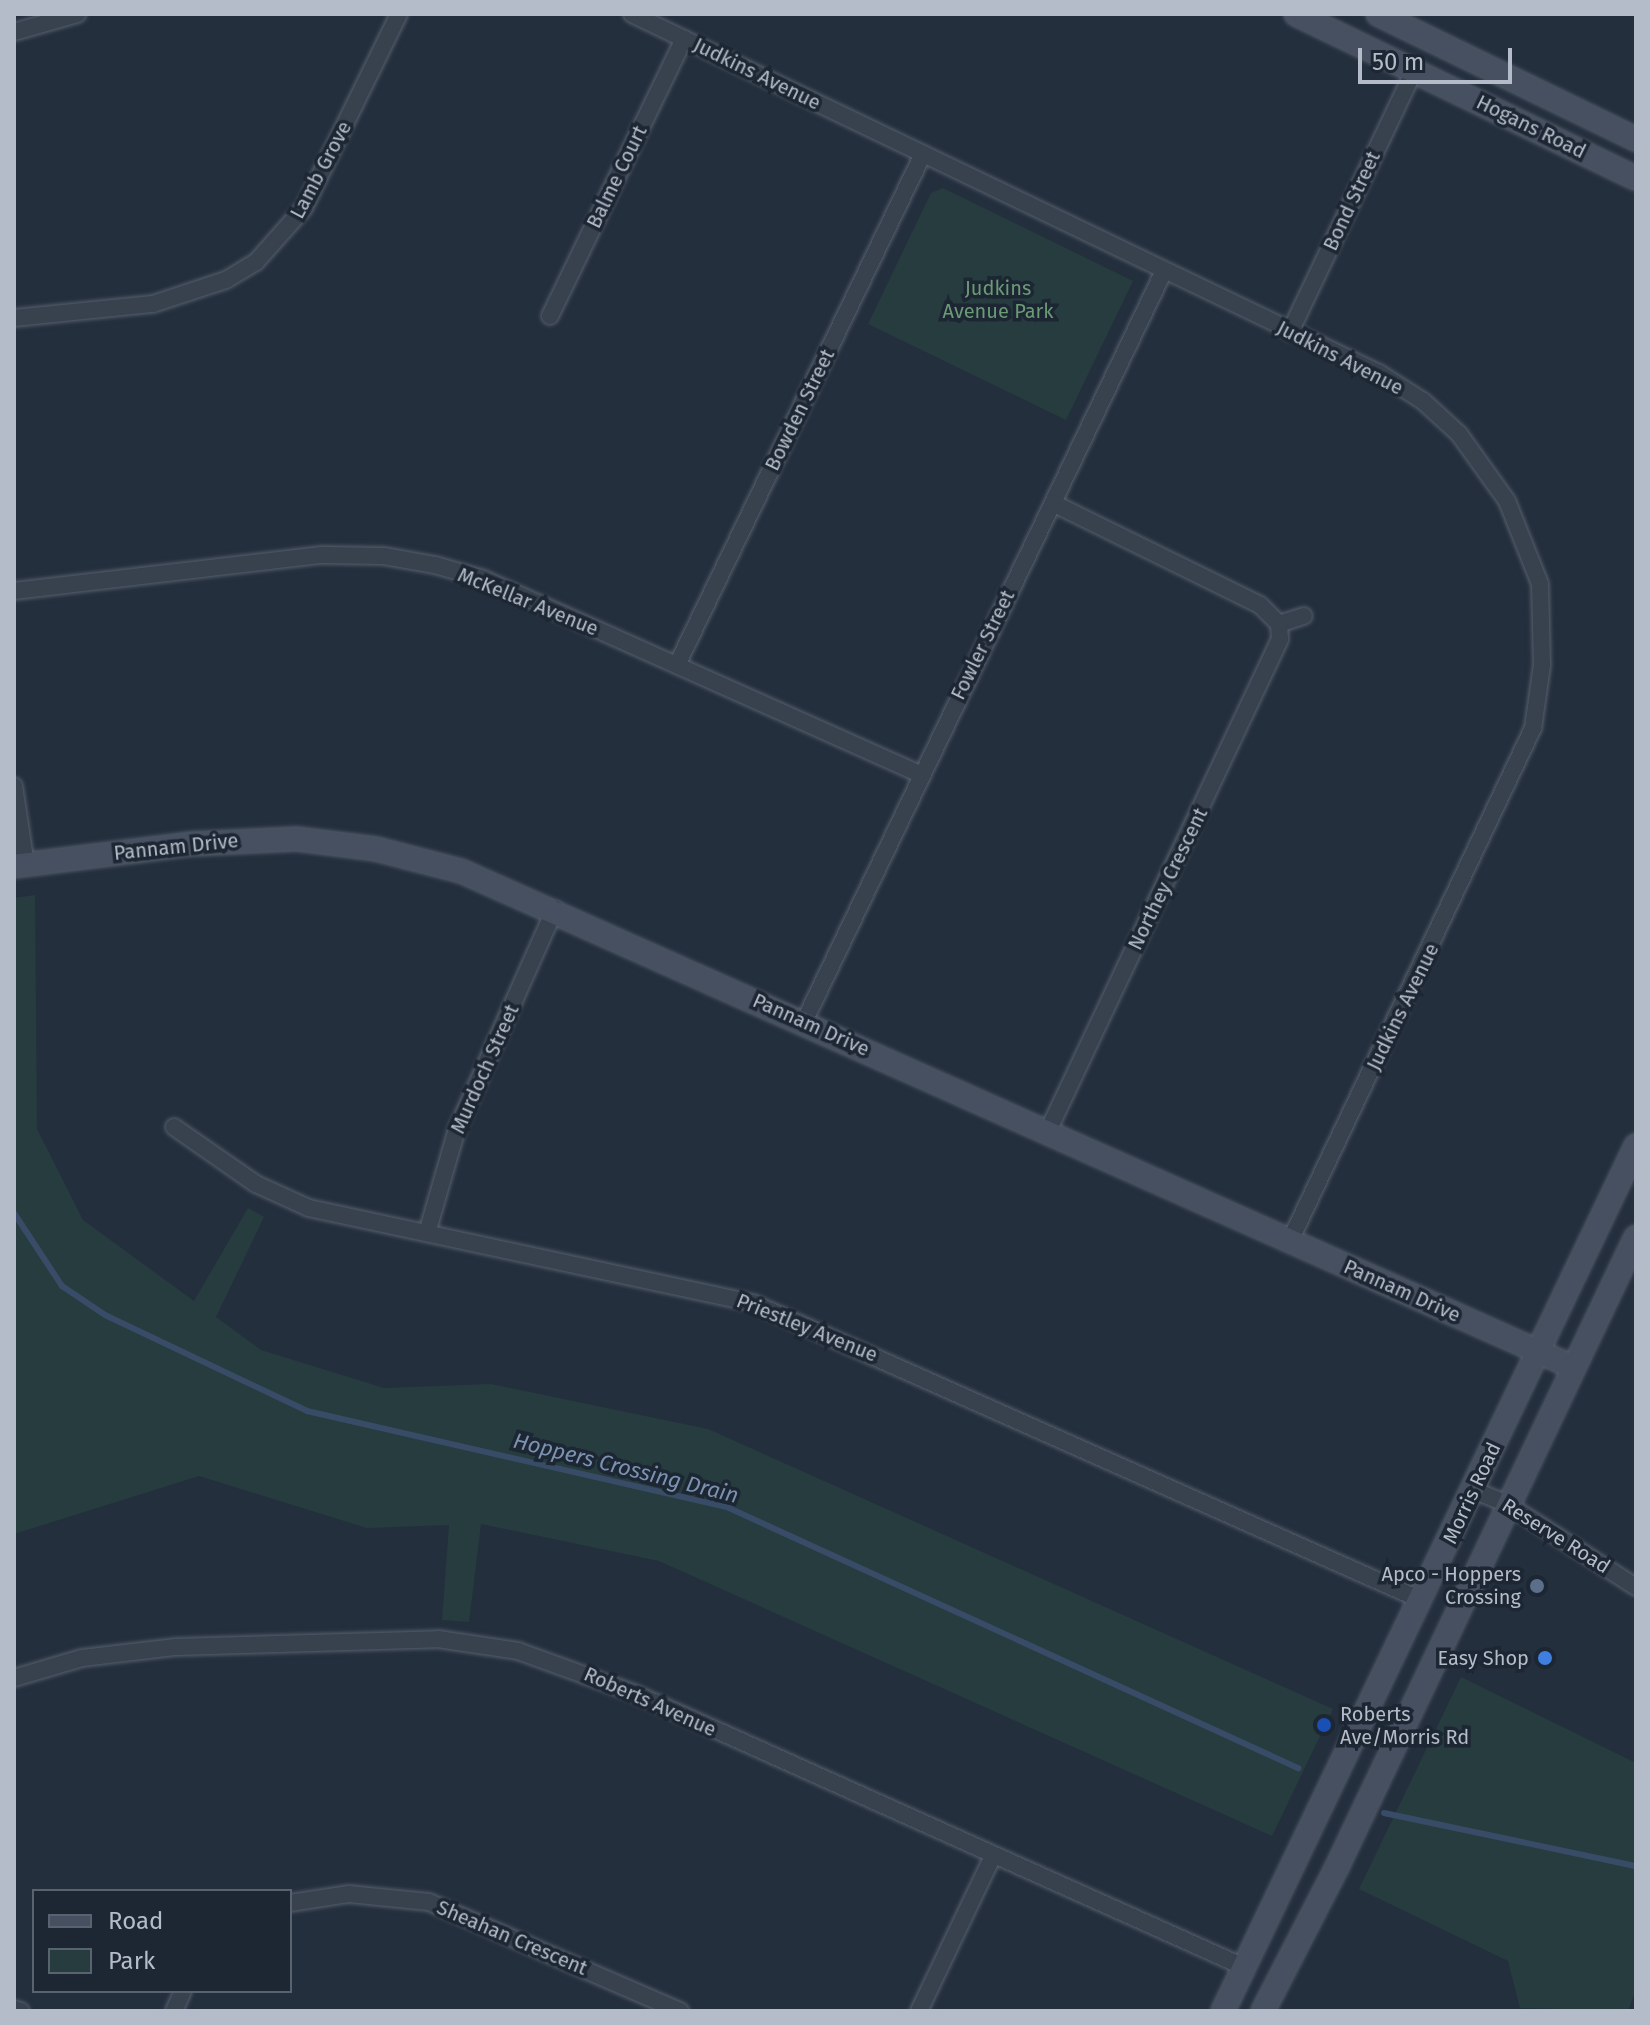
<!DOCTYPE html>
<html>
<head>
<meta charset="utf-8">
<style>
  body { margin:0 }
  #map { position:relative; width:1650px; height:2025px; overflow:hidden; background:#242f3e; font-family:"Fira Sans",sans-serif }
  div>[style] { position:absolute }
  .green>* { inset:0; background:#263c3f }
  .stream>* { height:6px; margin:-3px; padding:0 3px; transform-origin:3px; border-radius:3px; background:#394c67 }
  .roads { filter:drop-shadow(0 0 2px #565f6c) drop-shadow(0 0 2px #565f6c) }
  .street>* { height:16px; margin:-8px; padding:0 8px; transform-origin:8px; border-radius:8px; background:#38414e }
  .secondary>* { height:22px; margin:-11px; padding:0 11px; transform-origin:11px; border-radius:11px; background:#465061 }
  .dots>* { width:22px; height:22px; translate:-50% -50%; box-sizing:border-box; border:4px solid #1d2633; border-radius:50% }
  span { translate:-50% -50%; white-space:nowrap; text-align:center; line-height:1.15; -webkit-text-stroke:7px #1d2633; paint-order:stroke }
  .street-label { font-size:20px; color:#b4bcc9 }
  .park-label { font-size:20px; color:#6b9a76 }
  .poi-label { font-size:20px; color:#b4bcc9 }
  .right { translate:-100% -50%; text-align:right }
  .left { translate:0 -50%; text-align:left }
  .water-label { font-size:22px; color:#7c92b1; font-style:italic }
  .frame { position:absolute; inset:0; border:16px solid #b4bcc9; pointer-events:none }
  .legend { position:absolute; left:32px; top:1889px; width:260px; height:104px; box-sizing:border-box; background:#1d2633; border:2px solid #59626f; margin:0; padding:10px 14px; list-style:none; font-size:24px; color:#b4bcc9 }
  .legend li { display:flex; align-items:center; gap:16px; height:40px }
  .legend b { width:40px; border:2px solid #59626f }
  .scale { position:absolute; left:1358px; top:48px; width:154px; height:36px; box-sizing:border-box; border:4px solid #b4bcc9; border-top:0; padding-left:10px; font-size:24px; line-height:28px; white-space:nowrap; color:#b4bcc9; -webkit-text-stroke:6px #1d2633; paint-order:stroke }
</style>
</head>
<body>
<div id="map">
  <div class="green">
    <div style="clip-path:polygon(943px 188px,1133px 281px,1066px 420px,868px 324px,931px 193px)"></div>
    <div style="clip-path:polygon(35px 895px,37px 1129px,83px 1220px,194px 1301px,248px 1208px,264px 1217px,216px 1317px,261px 1350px,384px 1388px,491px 1384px,708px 1429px,1333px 1709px,1272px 1836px,659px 1561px,481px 1524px,469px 1622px,442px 1620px,449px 1525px,367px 1528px,199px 1476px,14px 1534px,14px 898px)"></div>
    <div style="clip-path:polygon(1461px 1677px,1636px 1763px,1636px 1989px,1628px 2011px,1520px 2008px,1508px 1961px,1359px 1889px)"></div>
  </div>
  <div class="stream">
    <div style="left:14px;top:1213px;width:87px;rotate:56.7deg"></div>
    <div style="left:62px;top:1286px;width:52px;rotate:34deg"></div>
    <div style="left:105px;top:1315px;width:224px;rotate:25.4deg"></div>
    <div style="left:307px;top:1411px;width:433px;rotate:12.9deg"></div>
    <div style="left:729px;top:1508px;width:626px;rotate:24.56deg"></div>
    <div style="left:1384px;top:1813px;width:258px;rotate:11.9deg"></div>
  </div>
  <div class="roads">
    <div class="street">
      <div style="left:632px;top:14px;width:829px;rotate:25.67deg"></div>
      <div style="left:1379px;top:373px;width:52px;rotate:32.5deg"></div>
      <div style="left:1423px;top:401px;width:49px;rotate:42.5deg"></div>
      <div style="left:1459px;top:434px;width:82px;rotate:54.4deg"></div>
      <div style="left:1507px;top:501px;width:89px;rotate:68.3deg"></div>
      <div style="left:1540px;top:584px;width:81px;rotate:88.6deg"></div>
      <div style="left:1542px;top:665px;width:64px;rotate:98.1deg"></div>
      <div style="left:1533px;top:728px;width:568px;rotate:115.35deg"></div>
      <div style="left:14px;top:32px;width:66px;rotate:-15.9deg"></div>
      <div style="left:550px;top:316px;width:308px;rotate:-64.2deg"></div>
      <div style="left:14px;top:318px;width:140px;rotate:-5.8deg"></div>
      <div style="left:153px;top:304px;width:77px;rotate:-18.2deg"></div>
      <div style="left:226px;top:280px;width:35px;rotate:-31deg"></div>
      <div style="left:256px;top:262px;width:72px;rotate:-48.4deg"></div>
      <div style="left:304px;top:208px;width:216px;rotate:-63.9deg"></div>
      <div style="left:1290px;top:332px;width:289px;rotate:-64.6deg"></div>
      <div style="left:14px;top:591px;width:310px;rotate:-6.7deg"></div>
      <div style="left:322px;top:555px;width:62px;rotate:0.9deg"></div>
      <div style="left:384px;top:556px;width:52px;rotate:10deg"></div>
      <div style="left:435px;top:565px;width:51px;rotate:15.9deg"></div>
      <div style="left:484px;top:579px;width:478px;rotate:24.1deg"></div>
      <div style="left:1279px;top:624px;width:26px;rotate:-18deg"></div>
      <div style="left:677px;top:665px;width:567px;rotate:-64.29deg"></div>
      <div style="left:14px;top:786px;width:80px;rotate:81.4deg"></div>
      <div style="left:804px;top:1022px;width:833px;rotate:-64.39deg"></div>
      <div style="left:174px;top:1127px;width:100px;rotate:34.8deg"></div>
      <div style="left:256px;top:1184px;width:58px;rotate:24.4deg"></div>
      <div style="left:309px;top:1208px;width:456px;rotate:12.1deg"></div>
      <div style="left:755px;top:1304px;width:729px;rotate:23.96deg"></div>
      <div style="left:1048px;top:1131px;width:544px;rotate:-64.75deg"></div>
      <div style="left:1280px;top:639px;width:15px;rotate:-94deg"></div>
      <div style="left:1279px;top:624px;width:27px;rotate:-135deg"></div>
      <div style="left:1260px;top:605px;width:231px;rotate:-153.8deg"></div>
      <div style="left:427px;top:1233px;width:108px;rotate:-73.9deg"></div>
      <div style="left:457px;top:1129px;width:241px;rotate:-66deg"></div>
      <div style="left:1473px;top:1490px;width:37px;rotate:22deg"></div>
      <div style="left:1507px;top:1504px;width:153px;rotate:32.8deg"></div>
      <div style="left:14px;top:1678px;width:71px;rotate:-16.4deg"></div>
      <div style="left:82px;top:1658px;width:95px;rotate:-6.7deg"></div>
      <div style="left:176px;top:1647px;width:262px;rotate:-1.7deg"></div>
      <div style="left:438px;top:1639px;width:81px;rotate:8.5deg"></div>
      <div style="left:518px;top:1651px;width:126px;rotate:20deg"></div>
      <div style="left:636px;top:1694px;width:666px;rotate:24.18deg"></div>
      <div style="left:290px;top:1903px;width:60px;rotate:-8.7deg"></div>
      <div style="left:349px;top:1894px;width:80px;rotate:5.7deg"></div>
      <div style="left:429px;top:1902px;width:274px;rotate:23.5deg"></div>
      <div style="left:14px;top:2009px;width:7px;rotate:16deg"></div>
      <div style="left:174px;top:2011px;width:22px;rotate:-66deg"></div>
      <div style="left:919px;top:2011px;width:170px;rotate:-64.5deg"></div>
    </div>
    <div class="secondary">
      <div style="left:1296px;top:14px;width:377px;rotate:25.8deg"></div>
      <div style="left:1378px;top:14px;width:287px;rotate:25.9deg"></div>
      <div style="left:14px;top:866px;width:177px;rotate:-7.1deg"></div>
      <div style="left:190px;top:844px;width:107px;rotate:-2.7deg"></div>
      <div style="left:297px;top:839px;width:80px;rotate:7.2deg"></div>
      <div style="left:376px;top:849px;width:88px;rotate:14.5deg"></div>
      <div style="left:461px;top:871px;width:1218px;rotate:24.04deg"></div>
      <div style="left:1223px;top:2011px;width:959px;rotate:-64.48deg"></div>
      <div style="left:1263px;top:2011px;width:162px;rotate:-62.8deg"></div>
      <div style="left:1337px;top:1867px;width:697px;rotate:-64.61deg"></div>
    </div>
  </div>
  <div class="dots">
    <div style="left:1537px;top:1586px;background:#5c6f8a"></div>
    <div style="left:1545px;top:1658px;background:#3f7fe0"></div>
    <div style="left:1324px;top:1725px;background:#1a4fb4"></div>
  </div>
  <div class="street-label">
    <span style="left:757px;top:74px;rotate:26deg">Judkins Avenue</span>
    <span style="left:1531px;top:127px;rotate:26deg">Hogans Road</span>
    <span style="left:321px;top:170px;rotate:-62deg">Lamb Grove</span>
    <span style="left:617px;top:177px;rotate:-64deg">Balme Court</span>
    <span style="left:1352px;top:201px;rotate:-65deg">Bond Street</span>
    <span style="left:1340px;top:358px;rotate:27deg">Judkins Avenue</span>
    <span style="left:800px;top:410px;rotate:-64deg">Bowden Street</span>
    <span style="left:528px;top:602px;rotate:22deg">McKellar Avenue</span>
    <span style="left:983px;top:645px;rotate:-64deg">Fowler Street</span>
    <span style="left:176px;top:847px;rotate:-6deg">Pannam Drive</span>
    <span style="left:1168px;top:879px;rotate:-64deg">Northey Crescent</span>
    <span style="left:1403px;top:1007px;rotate:-64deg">Judkins Avenue</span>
    <span style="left:811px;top:1025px;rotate:24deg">Pannam Drive</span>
    <span style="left:485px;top:1069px;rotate:-66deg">Murdoch Street</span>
    <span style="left:1402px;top:1291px;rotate:24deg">Pannam Drive</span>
    <span style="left:807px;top:1328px;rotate:22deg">Priestley Avenue</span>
    <span style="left:1472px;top:1493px;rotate:-65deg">Morris Road</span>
    <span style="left:1556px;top:1536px;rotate:32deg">Reserve Road</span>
    <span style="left:650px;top:1702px;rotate:24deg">Roberts Avenue</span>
    <span style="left:512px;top:1938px;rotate:23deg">Sheahan Crescent</span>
  </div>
  <div class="park-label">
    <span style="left:998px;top:300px">Judkins<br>Avenue Park</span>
  </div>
  <div class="poi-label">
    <span class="right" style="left:1521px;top:1586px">Apco - Hoppers<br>Crossing</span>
    <span class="right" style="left:1529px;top:1658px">Easy Shop</span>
    <span class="left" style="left:1340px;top:1726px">Roberts<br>Ave/Morris Rd</span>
  </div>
  <div class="water-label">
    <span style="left:626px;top:1468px;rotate:14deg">Hoppers Crossing Drain</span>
  </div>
  <div class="frame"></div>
  <ul class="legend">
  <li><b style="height:10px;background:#465061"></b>Road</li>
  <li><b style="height:22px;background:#263c3f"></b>Park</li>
  </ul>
  <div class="scale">50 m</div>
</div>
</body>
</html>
